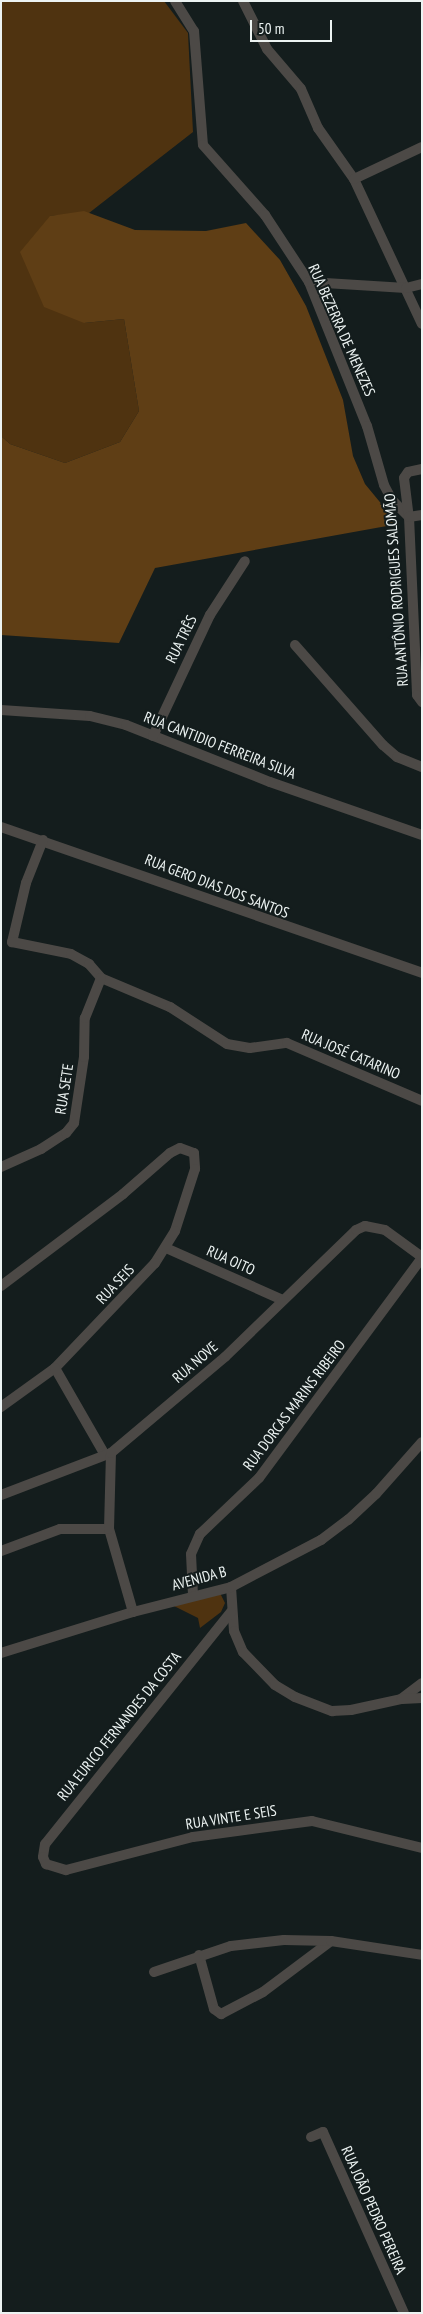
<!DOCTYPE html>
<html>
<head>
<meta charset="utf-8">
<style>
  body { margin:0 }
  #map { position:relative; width:423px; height:2314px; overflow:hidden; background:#141d1d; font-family:"PT Sans Narrow",sans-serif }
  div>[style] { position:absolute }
  .green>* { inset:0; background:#4f3310 }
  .forest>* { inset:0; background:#5f3e15 }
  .street>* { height:10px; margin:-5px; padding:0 5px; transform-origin:5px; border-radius:5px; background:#4c4946 }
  span { translate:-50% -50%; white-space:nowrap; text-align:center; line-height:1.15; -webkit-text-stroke:4px #141d1d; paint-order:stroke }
  .street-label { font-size:15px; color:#ecf3f2 }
  .frame { position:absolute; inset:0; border:2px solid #ecf3f2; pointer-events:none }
  .scale { position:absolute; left:250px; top:20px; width:82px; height:22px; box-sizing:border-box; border:2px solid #ecf3f2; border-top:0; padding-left:6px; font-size:15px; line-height:18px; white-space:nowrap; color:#ecf3f2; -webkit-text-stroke:4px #141d1d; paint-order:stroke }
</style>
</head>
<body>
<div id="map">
  <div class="green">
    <div style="clip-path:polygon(1px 1px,164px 1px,188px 33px,193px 132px,89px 213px,50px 216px,84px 323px,124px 319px,139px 411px,120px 442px,65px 463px,10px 444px,1px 436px)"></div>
    <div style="clip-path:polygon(220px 1593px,225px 1603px,221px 1612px,200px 1628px,198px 1618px,172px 1605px)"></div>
  </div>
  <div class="forest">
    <div style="clip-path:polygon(84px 211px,135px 230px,206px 231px,246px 223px,280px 260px,306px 306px,343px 400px,353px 456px,365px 484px,398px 524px,155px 568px,119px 643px,1px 635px,1px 436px,10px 444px,65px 463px,120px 442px,139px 411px,124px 319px,84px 323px,44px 307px,20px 252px,50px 216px)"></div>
  </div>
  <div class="street">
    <div style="left:175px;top:1px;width:36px;rotate:58deg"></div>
    <div style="left:194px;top:31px;width:114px;rotate:85.5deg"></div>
    <div style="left:203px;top:145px;width:94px;rotate:48.5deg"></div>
    <div style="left:265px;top:215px;width:80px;rotate:56.7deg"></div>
    <div style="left:309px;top:282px;width:155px;rotate:68.1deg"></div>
    <div style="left:367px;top:426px;width:61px;rotate:73.9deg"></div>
    <div style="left:384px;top:485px;width:17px;rotate:62deg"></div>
    <div style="left:392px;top:500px;width:24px;rotate:45deg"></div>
    <div style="left:243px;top:1px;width:54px;rotate:63.4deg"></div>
    <div style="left:267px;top:49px;width:52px;rotate:49.6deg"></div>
    <div style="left:301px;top:89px;width:43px;rotate:66.4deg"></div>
    <div style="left:318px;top:128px;width:62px;rotate:54.8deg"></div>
    <div style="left:354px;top:179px;width:160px;rotate:64.9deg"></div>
    <div style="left:354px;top:179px;width:75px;rotate:-25.2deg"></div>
    <div style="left:309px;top:282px;width:97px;rotate:3.5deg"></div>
    <div style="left:406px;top:288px;width:16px;rotate:-14deg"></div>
    <div style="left:422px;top:469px;width:14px;rotate:168deg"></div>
    <div style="left:408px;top:472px;width:7px;rotate:124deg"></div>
    <div style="left:404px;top:478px;width:39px;rotate:83deg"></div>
    <div style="left:409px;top:517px;width:178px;rotate:87.4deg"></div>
    <div style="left:417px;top:695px;width:9px;rotate:54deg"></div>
    <div style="left:409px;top:517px;width:13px;rotate:-9deg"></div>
    <div style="left:295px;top:645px;width:133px;rotate:48.7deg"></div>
    <div style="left:383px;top:745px;width:18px;rotate:41deg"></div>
    <div style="left:397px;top:757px;width:27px;rotate:22deg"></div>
    <div style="left:1px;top:710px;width:89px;rotate:3.9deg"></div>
    <div style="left:90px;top:716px;width:37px;rotate:14deg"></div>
    <div style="left:126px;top:725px;width:155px;rotate:21.6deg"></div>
    <div style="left:270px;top:782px;width:161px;rotate:19.2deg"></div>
    <div style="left:153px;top:736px;width:134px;rotate:-64.8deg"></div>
    <div style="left:210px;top:615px;width:64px;rotate:-57.1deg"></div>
    <div style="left:1px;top:827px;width:446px;rotate:19.1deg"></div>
    <div style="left:43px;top:840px;width:46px;rotate:111.6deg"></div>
    <div style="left:26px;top:883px;width:61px;rotate:103.3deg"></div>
    <div style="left:12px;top:942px;width:60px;rotate:11.5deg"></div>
    <div style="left:71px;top:954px;width:21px;rotate:29deg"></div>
    <div style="left:89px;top:964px;width:18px;rotate:49deg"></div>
    <div style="left:101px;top:978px;width:75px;rotate:22.8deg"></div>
    <div style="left:170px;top:1007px;width:68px;rotate:33deg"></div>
    <div style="left:227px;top:1044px;width:23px;rotate:10deg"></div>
    <div style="left:250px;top:1048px;width:37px;rotate:-8deg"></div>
    <div style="left:287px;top:1043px;width:147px;rotate:23.2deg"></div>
    <div style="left:1px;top:1167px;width:44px;rotate:-24.2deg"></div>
    <div style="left:41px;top:1149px;width:30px;rotate:-33deg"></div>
    <div style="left:66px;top:1133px;width:13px;rotate:-51deg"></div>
    <div style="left:74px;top:1123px;width:67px;rotate:-81.4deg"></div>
    <div style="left:84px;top:1057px;width:39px;rotate:-89deg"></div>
    <div style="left:85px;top:1018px;width:43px;rotate:-68.2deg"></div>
    <div style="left:166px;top:1248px;width:128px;rotate:24deg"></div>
    <div style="left:1px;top:1286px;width:153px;rotate:-37deg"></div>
    <div style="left:123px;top:1194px;width:62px;rotate:-41.1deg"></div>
    <div style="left:170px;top:1153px;width:11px;rotate:-27deg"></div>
    <div style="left:180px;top:1148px;width:15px;rotate:20deg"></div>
    <div style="left:194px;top:1153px;width:16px;rotate:86deg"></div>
    <div style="left:195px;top:1169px;width:65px;rotate:107.9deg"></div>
    <div style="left:175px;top:1231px;width:38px;rotate:122deg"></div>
    <div style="left:155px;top:1263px;width:145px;rotate:133.6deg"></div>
    <div style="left:55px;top:1368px;width:67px;rotate:144.2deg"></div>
    <div style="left:55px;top:1368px;width:100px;rotate:60.1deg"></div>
    <div style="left:1px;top:1495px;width:118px;rotate:-20.9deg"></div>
    <div style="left:1px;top:1551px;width:63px;rotate:-20.4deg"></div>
    <div style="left:60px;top:1529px;width:49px"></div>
    <div style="left:231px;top:1587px;width:44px;rotate:86.1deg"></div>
    <div style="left:234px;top:1631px;width:23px;rotate:67deg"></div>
    <div style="left:243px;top:1652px;width:46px;rotate:45.9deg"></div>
    <div style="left:275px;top:1685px;width:23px;rotate:31deg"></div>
    <div style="left:295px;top:1697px;width:40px;rotate:21deg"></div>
    <div style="left:332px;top:1711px;width:19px;rotate:-3deg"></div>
    <div style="left:351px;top:1710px;width:51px;rotate:-12.4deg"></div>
    <div style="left:401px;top:1699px;width:26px;rotate:-37deg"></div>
    <div style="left:193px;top:1595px;width:41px;rotate:-92.8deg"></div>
    <div style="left:191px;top:1554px;width:22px;rotate:-66deg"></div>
    <div style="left:200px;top:1534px;width:81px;rotate:-43.5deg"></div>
    <div style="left:259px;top:1478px;width:274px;rotate:-53.5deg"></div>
    <div style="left:133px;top:1612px;width:86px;rotate:-106.1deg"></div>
    <div style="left:109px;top:1529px;width:76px;rotate:-88.5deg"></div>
    <div style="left:111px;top:1453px;width:149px;rotate:-40.1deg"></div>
    <div style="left:225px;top:1357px;width:182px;rotate:-44.1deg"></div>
    <div style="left:356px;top:1230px;width:10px;rotate:-24deg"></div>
    <div style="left:365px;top:1226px;width:20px;rotate:11deg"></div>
    <div style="left:385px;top:1230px;width:46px;rotate:36.1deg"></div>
    <div style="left:231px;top:1612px;width:297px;rotate:128.7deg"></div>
    <div style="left:45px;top:1844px;width:13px;rotate:99deg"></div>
    <div style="left:43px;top:1857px;width:8px;rotate:67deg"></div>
    <div style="left:46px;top:1864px;width:21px;rotate:17deg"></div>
    <div style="left:66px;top:1870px;width:131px;rotate:-14.6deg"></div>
    <div style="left:193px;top:1837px;width:120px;rotate:-7.7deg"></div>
    <div style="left:312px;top:1821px;width:113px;rotate:13.8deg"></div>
    <div style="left:1px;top:1653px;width:138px;rotate:-17.3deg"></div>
    <div style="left:133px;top:1612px;width:101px;rotate:-14.3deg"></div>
    <div style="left:231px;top:1587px;width:102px;rotate:-27.6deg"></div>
    <div style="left:321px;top:1540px;width:34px;rotate:-37deg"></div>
    <div style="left:348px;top:1520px;width:38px;rotate:-43deg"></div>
    <div style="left:376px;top:1494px;width:69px;rotate:-48.5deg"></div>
    <div style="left:402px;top:1699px;width:20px;rotate:-3deg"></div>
    <div style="left:199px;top:1955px;width:56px;rotate:74.5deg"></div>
    <div style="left:214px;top:2009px;width:9px;rotate:36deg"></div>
    <div style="left:221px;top:2014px;width:47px;rotate:-27.6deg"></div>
    <div style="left:263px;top:1992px;width:85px;rotate:-36.9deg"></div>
    <div style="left:154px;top:1972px;width:81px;rotate:-18.7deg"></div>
    <div style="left:231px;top:1946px;width:53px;rotate:-6.5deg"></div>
    <div style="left:284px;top:1940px;width:47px;rotate:1.2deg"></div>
    <div style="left:331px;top:1941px;width:92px;rotate:8.7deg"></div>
    <div style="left:311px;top:2137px;width:13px;rotate:-23deg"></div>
    <div style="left:323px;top:2132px;width:198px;rotate:65.9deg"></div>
  </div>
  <div class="street-label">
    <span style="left:342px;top:330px;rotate:66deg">RUA BEZERRA DE MENEZES</span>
    <span style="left:396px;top:590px;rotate:-94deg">RUA ANTÔNIO RODRIGUES SALOMÃO</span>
    <span style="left:181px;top:639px;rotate:-64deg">RUA TRÊS</span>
    <span style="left:220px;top:745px;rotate:21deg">RUA CANTIDIO FERREIRA SILVA</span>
    <span style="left:217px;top:886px;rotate:21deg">RUA GERO DIAS DOS SANTOS</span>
    <span style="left:351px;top:1054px;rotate:23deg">RUA JOSÉ CATARINO</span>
    <span style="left:64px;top:1089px;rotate:-81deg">RUA SETE</span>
    <span style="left:231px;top:1260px;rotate:24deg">RUA OITO</span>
    <span style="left:115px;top:1284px;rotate:-47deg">RUA SEIS</span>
    <span style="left:195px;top:1362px;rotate:-41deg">RUA NOVE</span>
    <span style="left:294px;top:1405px;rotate:-53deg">RUA DORCAS MARINS RIBEIRO</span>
    <span style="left:199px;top:1578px;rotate:-15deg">AVENIDA B</span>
    <span style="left:119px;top:1726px;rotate:-51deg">RUA EURICO FERNANDES DA COSTA</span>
    <span style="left:231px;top:1817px;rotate:-9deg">RUA VINTE E SEIS</span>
    <span style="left:374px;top:2210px;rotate:66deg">RUA JOÃO PEDRO PEREIRA</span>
  </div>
  <div class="frame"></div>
  <div class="scale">50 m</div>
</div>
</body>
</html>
